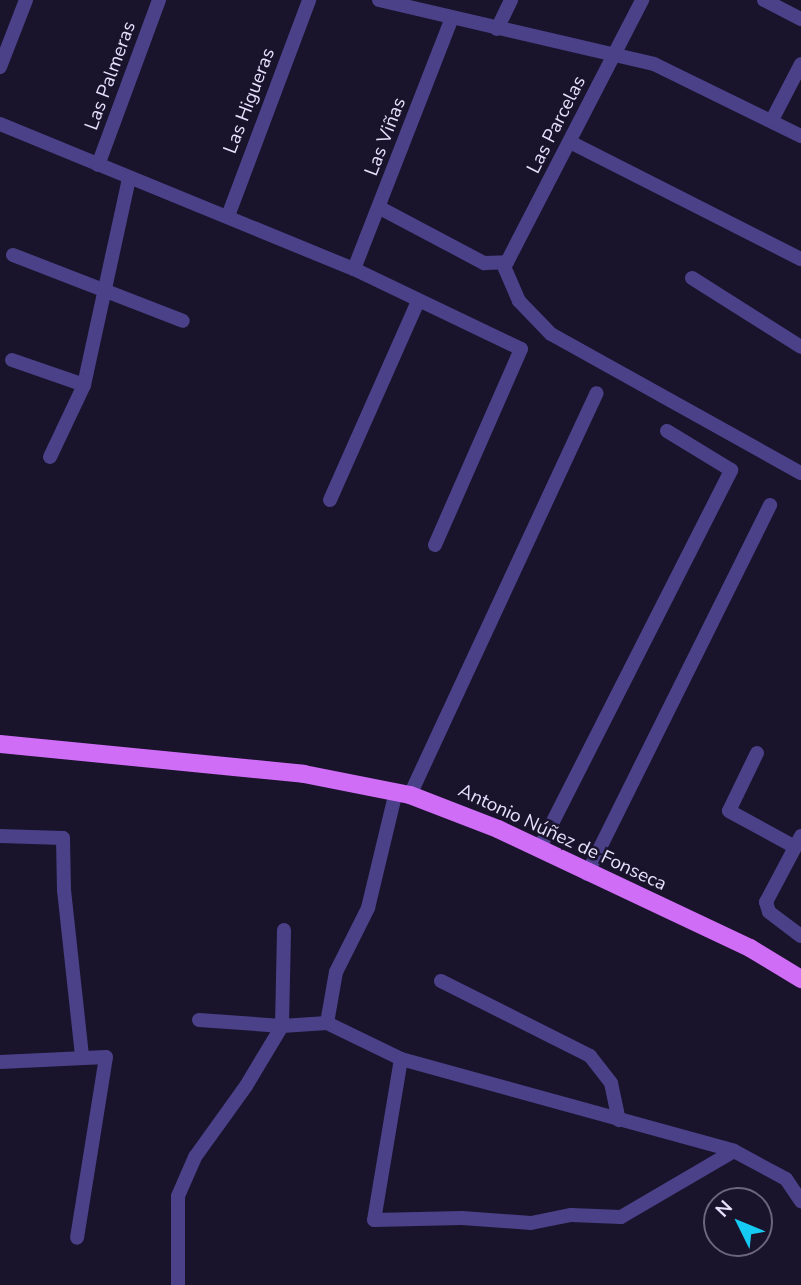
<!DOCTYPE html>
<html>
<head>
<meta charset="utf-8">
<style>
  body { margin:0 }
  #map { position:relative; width:801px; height:1285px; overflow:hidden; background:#1a132c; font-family:"Nunito Sans",sans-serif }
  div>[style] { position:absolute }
  .minor>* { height:14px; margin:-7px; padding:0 7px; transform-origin:7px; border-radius:7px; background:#4a4188 }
  .major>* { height:18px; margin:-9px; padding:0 9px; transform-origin:9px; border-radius:9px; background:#cf6df7 }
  span { translate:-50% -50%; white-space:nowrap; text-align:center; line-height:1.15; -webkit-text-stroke:5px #1a132c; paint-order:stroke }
  .street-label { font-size:19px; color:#e6e0fd }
  .north { position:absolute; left:703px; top:1187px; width:70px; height:70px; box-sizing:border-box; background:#1a132c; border:2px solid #6c6580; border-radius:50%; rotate:313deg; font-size:19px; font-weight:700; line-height:28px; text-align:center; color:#e6e0fd }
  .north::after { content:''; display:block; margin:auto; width:24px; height:32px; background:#16cbf3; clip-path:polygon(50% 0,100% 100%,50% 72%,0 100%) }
</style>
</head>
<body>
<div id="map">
  <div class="minor">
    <div style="left:379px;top:0;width:282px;rotate:13.1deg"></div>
    <div style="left:654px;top:64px;width:164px;rotate:26.1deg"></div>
    <div style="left:764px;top:0;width:42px;rotate:27.2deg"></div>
    <div style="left:497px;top:29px;width:32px;rotate:-64deg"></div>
    <div style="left:0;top:67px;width:72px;rotate:-68.8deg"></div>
    <div style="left:772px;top:120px;width:63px;rotate:-62.6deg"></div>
    <div style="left:0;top:124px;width:383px;rotate:22.3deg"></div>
    <div style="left:354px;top:269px;width:185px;rotate:25.6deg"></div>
    <div style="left:521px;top:349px;width:214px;rotate:113.7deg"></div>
    <div style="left:570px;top:142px;width:259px;rotate:26.9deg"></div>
    <div style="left:98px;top:165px;width:176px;rotate:-69.7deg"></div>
    <div style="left:380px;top:208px;width:118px;rotate:27.9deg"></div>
    <div style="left:484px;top:263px;width:23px;rotate:-2deg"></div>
    <div style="left:507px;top:262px;width:295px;rotate:-62.7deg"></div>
    <div style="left:228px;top:216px;width:231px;rotate:-69.4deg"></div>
    <div style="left:13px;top:255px;width:182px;rotate:21.2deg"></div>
    <div style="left:503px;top:264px;width:40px;rotate:66.6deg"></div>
    <div style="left:519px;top:301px;width:46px;rotate:45.9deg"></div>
    <div style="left:551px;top:334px;width:286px;rotate:29.1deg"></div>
    <div style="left:354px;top:269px;width:270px;rotate:-68.7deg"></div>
    <div style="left:692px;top:278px;width:129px;rotate:32.3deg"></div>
    <div style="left:12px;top:360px;width:76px;rotate:19.1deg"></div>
    <div style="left:50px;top:457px;width:80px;rotate:-64.7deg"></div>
    <div style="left:84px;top:385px;width:212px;rotate:-77.7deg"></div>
    <div style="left:330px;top:500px;width:218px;rotate:-66.1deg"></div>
    <div style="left:757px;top:753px;width:64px;rotate:115.8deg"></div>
    <div style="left:729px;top:811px;width:75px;rotate:28.6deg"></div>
    <div style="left:410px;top:795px;width:443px;rotate:-65.1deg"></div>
    <div style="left:0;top:836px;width:63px;rotate:1.8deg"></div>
    <div style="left:63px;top:838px;width:52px;rotate:88.9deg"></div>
    <div style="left:64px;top:890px;width:166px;rotate:83.8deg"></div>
    <div style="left:801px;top:836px;width:75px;rotate:117.9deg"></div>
    <div style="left:766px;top:902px;width:10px;rotate:73deg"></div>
    <div style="left:769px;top:912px;width:40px;rotate:37deg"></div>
    <div style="left:539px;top:849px;width:425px;rotate:-63.1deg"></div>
    <div style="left:731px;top:470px;width:75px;rotate:-148.6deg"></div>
    <div style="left:587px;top:874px;width:412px;rotate:-63.6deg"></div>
    <div style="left:441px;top:981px;width:167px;rotate:26.7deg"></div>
    <div style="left:590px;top:1056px;width:34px;rotate:52deg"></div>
    <div style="left:611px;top:1083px;width:38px;rotate:78deg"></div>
    <div style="left:199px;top:1020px;width:83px;rotate:4.1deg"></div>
    <div style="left:282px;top:1026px;width:45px;rotate:-3.8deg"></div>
    <div style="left:327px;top:1023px;width:82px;rotate:25.9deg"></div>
    <div style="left:401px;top:1059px;width:345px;rotate:15.4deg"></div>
    <div style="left:734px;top:1151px;width:59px;rotate:28.3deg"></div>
    <div style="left:786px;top:1179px;width:27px;rotate:56deg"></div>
    <div style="left:327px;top:1023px;width:52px;rotate:-80deg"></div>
    <div style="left:336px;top:972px;width:72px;rotate:-63.4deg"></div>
    <div style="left:368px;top:908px;width:120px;rotate:-76.5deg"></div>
    <div style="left:401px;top:1059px;width:163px;rotate:99.5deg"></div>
    <div style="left:374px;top:1220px;width:88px;rotate:-1.3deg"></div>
    <div style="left:462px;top:1218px;width:69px;rotate:4.1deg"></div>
    <div style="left:531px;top:1223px;width:41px;rotate:-11.3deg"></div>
    <div style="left:571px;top:1215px;width:50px;rotate:2.3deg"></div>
    <div style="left:621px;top:1217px;width:131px;rotate:-30.3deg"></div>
    <div style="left:0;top:1062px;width:106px;rotate:-2.7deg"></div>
    <div style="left:106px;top:1057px;width:183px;rotate:99.1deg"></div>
    <div style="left:178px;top:1285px;width:89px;rotate:-90deg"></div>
    <div style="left:178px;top:1196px;width:43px;rotate:-66.4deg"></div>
    <div style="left:195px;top:1157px;width:87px;rotate:-54.3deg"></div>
    <div style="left:246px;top:1086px;width:70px;rotate:-59deg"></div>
    <div style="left:282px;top:1026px;width:96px;rotate:-88.8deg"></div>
  </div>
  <div class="major">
    <div style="left:0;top:744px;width:305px;rotate:5.6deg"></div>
    <div style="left:304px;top:774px;width:108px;rotate:11.2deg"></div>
    <div style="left:410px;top:795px;width:94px;rotate:21.1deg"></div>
    <div style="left:498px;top:829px;width:279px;rotate:25.3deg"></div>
    <div style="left:750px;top:948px;width:60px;rotate:31.3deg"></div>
  </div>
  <div class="street-label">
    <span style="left:111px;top:76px;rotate:-70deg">Las Palmeras</span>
    <span style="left:250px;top:101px;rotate:-69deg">Las Higueras</span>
    <span style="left:557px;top:125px;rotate:-63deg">Las Parcelas</span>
    <span style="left:386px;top:137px;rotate:-69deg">Las Viñas</span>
    <span style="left:562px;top:838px;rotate:25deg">Antonio Núñez de Fonseca</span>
  </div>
  <div class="north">N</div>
</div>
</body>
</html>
